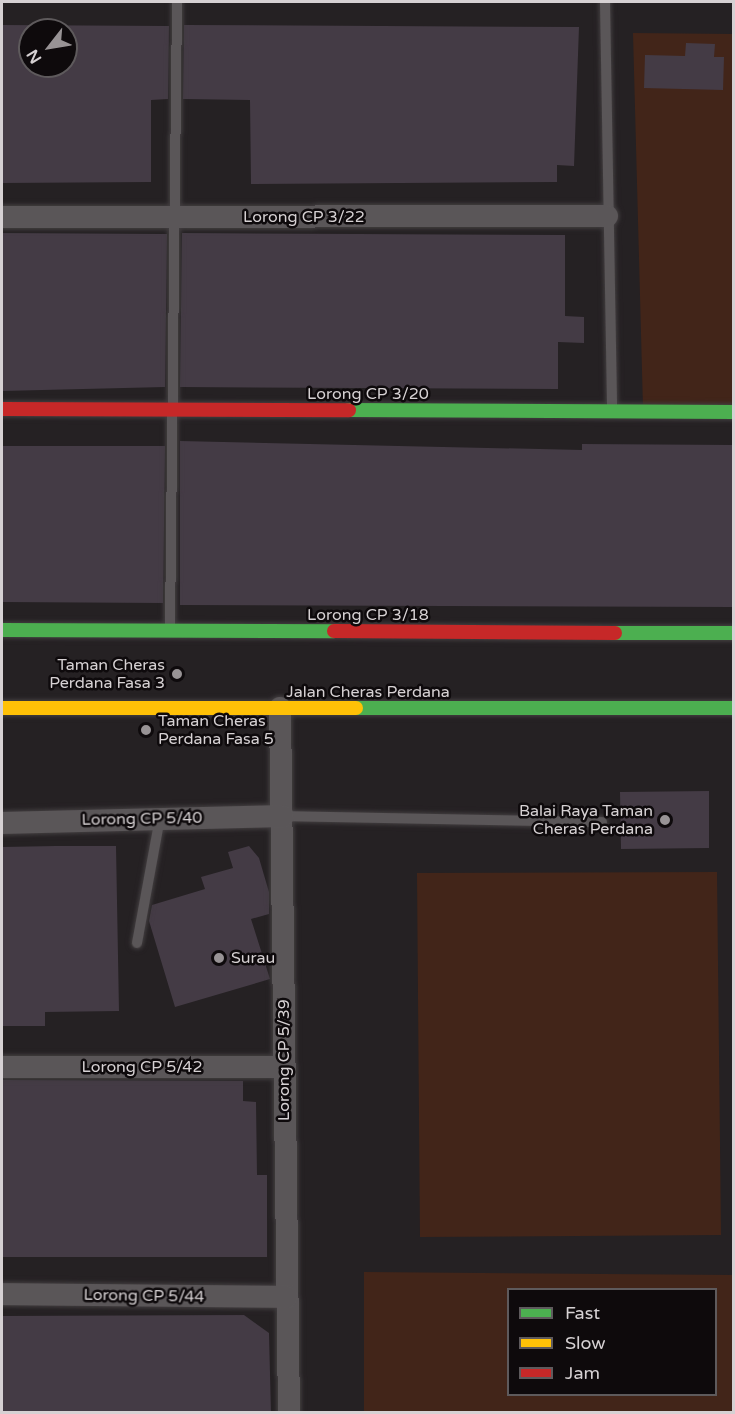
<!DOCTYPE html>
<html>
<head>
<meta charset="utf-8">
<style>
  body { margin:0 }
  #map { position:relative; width:735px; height:1414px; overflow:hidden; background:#252123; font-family:"Varela Round",sans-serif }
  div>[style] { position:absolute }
  .green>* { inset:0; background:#422519 }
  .building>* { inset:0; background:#443b45 }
  .roads { filter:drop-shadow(0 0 2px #423e40) drop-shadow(0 0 2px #423e40) }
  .lane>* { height:10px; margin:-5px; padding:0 5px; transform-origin:5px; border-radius:5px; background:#5a5658 }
  .street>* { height:22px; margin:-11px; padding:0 11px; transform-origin:11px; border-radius:11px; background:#5a5658 }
  .fast>* { height:14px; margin:-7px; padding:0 7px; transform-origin:7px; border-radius:7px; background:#4caf50 }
  .slow>* { height:14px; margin:-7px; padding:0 7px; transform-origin:7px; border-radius:7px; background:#ffc107 }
  .jam>* { height:14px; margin:-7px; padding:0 7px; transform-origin:7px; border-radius:7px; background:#c62828 }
  .dots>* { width:16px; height:16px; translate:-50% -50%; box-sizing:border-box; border:3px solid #0e0a0c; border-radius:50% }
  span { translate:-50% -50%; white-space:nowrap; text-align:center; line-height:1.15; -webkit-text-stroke:5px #0e0a0c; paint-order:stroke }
  .street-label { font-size:16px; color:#d6d1d3 }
  .poi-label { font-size:16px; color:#d6d1d3 }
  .right { translate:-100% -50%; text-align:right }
  .left { translate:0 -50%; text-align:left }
  .frame { position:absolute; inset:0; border:3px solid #d6d1d3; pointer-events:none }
  .legend { position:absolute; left:507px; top:1288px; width:210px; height:108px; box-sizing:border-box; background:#0e0a0c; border:2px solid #5e5a5c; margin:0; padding:8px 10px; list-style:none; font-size:18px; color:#d6d1d3 }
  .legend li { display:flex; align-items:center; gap:12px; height:30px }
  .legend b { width:30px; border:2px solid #5e5a5c }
  .north { position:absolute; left:18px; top:18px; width:60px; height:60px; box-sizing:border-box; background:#0e0a0c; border:2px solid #5e5a5c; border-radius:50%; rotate:239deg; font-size:16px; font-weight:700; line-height:24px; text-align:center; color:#d6d1d3 }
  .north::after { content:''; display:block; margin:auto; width:21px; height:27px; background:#989395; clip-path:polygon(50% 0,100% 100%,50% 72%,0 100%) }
</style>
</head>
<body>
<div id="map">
  <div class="green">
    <div style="clip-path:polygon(633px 33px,733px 34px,733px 410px,643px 408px)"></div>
    <div style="clip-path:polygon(717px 872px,721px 1235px,420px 1237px,417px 873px)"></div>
    <div style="clip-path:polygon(evenodd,364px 1272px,733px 1275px,733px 1412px,364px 1412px,364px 1272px,508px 1290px,716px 1290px,716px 1394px,508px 1394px,508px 1290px)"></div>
  </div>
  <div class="building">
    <div style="clip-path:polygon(evenodd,2px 25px,169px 26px,168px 99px,151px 100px,151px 182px,2px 183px,2px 25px,30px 30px,66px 30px,66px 66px,30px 66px,30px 30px)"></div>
    <div style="clip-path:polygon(184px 25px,579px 27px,574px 166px,557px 165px,557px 182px,251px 184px,250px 100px,183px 99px)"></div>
    <div style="clip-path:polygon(686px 43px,715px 44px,714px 57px,724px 57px,723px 90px,644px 88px,645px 55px,685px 56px)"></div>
    <div style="clip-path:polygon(2px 233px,167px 234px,165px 387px,2px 391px)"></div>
    <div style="clip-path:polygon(182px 233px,565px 235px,565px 316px,584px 317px,584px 343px,558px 342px,558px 389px,180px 387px)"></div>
    <div style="clip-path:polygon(180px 441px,582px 450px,582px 444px,734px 445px,734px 607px,180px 605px)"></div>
    <div style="clip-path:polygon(2px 446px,165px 446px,163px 603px,2px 602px)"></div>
    <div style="clip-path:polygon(709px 791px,709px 848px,621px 849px,620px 792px)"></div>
    <div style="clip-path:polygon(56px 846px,116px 846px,119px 1011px,45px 1012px,45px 1026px,2px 1026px,2px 847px)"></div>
    <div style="clip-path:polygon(249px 846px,259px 858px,269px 892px,269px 914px,251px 919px,270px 979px,175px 1007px,149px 921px,152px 905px,205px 889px,201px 877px,233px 868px,228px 852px)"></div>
    <div style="clip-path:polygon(2px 1080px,243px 1081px,243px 1101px,256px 1102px,257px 1175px,267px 1175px,267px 1257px,2px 1257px)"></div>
    <div style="clip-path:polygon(244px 1315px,269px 1333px,271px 1413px,2px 1413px,2px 1316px)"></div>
  </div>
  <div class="roads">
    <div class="lane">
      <div style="left:605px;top:2px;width:406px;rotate:89deg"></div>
      <div style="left:170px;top:628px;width:626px;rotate:-89.36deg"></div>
      <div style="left:283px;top:816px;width:319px;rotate:1.1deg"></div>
      <div style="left:137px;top:943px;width:127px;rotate:-79.6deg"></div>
    </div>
    <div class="street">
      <div style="left:2px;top:217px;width:605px;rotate:-0.09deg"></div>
      <div style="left:280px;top:708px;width:704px;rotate:89.27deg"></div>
      <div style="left:2px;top:823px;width:281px;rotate:-1.4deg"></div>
      <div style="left:2px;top:1067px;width:281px"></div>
      <div style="left:2px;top:1294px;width:285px;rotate:0.6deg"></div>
    </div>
    <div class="fast">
      <div style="left:349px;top:410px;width:385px;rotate:0.3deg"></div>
      <div style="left:2px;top:630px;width:332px;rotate:0.2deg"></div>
      <div style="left:615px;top:633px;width:119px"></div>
      <div style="left:356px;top:708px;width:378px"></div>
    </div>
    <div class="slow">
      <div style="left:2px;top:708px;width:354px"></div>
    </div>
    <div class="jam">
      <div style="left:2px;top:409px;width:347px;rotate:0.2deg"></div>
      <div style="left:334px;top:631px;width:281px;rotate:0.4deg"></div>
    </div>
  </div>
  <div class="dots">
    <div style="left:177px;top:674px;background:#989395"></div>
    <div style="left:146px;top:730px;background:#989395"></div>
    <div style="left:665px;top:820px;background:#989395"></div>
    <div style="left:219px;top:958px;background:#989395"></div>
  </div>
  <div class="street-label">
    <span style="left:304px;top:217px">Lorong CP 3/22</span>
    <span style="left:368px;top:394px">Lorong CP 3/20</span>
    <span style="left:368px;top:615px">Lorong CP 3/18</span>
    <span style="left:368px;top:692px">Jalan Cheras Perdana</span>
    <span style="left:142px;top:819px;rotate:-1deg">Lorong CP 5/40</span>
    <span style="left:284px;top:1060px;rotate:-90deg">Lorong CP 5/39</span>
    <span style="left:142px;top:1067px">Lorong CP 5/42</span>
    <span style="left:144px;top:1296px;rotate:1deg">Lorong CP 5/44</span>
  </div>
  <div class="poi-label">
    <span class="right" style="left:165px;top:674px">Taman Cheras<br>Perdana Fasa 3</span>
    <span class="left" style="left:158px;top:730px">Taman Cheras<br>Perdana Fasa 5</span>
    <span class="right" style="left:653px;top:820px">Balai Raya Taman<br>Cheras Perdana</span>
    <span class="left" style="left:231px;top:958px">Surau</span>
  </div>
  <div class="frame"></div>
  <ul class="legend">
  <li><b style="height:8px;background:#4caf50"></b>Fast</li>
  <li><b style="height:8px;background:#ffc107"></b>Slow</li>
  <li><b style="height:8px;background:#c62828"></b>Jam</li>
  </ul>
  <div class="north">N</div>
</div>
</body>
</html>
